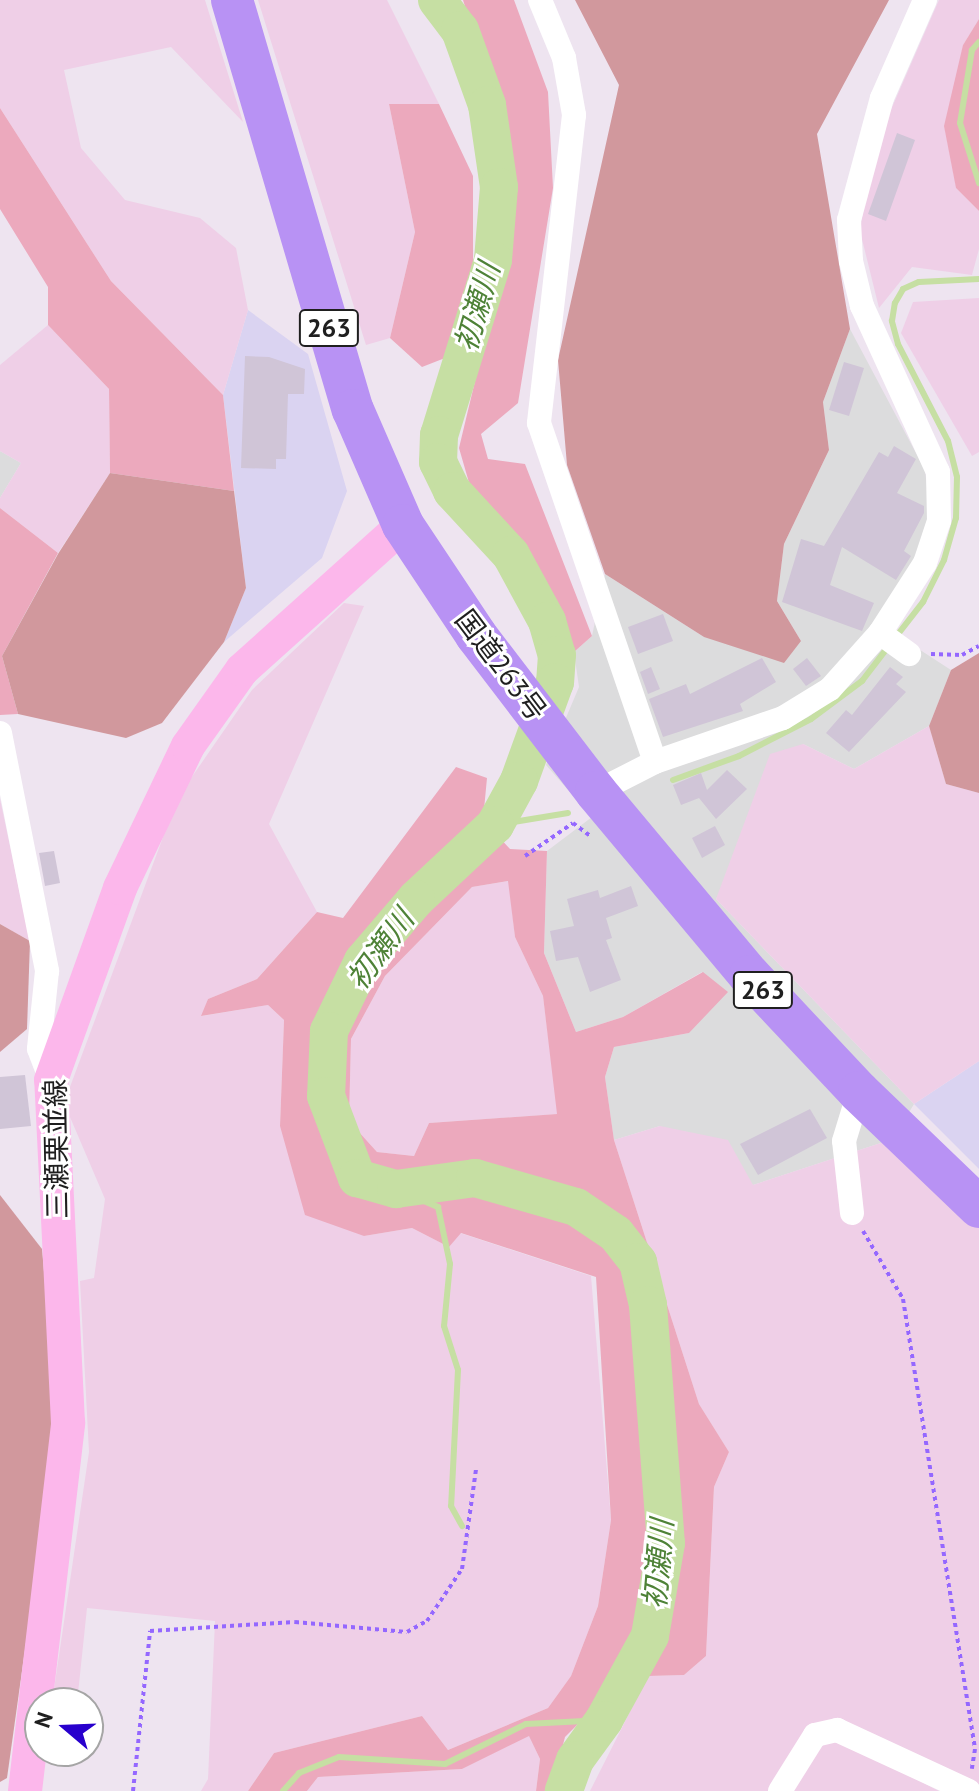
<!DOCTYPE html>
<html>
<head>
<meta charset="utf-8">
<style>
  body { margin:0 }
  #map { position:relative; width:979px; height:1791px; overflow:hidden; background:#eee4f0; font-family:"PT Sans","Noto Sans JP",sans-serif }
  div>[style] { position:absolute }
  .residential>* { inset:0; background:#dcdcdd }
  .commercial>* { inset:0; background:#dad3f1 }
  .farmland>* { inset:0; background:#efcfe7 }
  .grass>* { inset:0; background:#eca9bd }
  .forest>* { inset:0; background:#d1989d }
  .stream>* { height:6px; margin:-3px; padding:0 3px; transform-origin:3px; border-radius:3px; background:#c6dfa3 }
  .river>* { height:38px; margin:-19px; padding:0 19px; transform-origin:19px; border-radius:19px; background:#c6dfa3 }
  .building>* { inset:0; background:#d0c5d7 }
  .path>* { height:4px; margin-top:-2px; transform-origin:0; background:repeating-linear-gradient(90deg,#9467ff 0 4px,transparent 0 8px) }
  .minor>* { height:24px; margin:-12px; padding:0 12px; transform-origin:12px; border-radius:12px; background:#fff }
  .secondary>* { height:34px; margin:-17px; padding:0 17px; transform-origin:17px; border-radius:17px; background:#fcb7eb }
  .trunk>* { height:42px; margin:-21px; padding:0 21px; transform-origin:21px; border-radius:21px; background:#b892f4 }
  span { translate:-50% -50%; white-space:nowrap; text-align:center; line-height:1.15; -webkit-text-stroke:6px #fff; paint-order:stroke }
  .shield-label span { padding:2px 6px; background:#fff; border:2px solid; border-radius:6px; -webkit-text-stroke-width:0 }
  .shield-label { font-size:26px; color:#1f1f1f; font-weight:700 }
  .street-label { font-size:28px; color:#1f1f1f }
  .water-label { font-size:30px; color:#4e8237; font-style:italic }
  .north { position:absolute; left:24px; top:1687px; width:80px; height:80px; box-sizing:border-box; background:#fff; border:2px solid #a5a5a5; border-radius:50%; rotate:289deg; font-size:22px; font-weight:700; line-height:32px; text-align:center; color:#1f1f1f }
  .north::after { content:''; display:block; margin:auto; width:28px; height:36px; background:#2800cd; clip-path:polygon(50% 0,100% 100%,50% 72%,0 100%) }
</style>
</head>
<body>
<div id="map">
  <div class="residential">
    <div style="clip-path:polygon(850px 329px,925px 470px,931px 520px,918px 561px,877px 622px,951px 670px,929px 726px,854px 769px,803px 744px,716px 899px,914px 1104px,893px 1139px,753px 1185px,660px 1126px,614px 1140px,605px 1077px,614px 1047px,689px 1033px,702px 972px,623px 1017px,576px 1032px,544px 953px,547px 851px,592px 817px,546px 765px,579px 687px,574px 652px,592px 636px,605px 574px,704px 637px,801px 641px,777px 601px,784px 544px,829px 450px,823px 402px)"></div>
    <div style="clip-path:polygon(0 451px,21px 463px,0 498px)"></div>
  </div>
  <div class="commercial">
    <div style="clip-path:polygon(248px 310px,308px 354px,347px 491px,322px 558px,224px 642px,246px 588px,223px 395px)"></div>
    <div style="clip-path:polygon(979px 1061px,979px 1169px,914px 1104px)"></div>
  </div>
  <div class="farmland">
    <div style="clip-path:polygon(0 0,205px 0,243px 122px,171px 47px,64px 70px,81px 148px,125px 200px,200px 218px,236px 248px,248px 310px,223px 395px,111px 281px,0 108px)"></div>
    <div style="clip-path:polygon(258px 0,387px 0,439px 104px,389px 104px,415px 232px,390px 338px,366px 345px)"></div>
    <div style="clip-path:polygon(939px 0,979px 0,979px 19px,963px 45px,956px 188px,979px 211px,979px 249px,972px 275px,912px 267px,879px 308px,860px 231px,872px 153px)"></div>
    <div style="clip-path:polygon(979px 298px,979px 452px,972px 456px,901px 333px,913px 302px)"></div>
    <div style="clip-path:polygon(48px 325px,109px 389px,110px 473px,58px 553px,0 508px,0 498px,21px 463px,0 451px,0 365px)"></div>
    <div style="clip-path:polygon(344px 603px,364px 606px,269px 824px,317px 912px,257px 979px,208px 999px,202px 1016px,268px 1005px,284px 1020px,280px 1126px,364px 1236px,412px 1228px,449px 1247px,460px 1233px,591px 1276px,611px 1520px,598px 1606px,571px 1676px,548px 1708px,448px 1750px,422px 1716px,274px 1753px,248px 1791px,201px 1791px,208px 1779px,215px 1621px,87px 1608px,77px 1703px,52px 1703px,89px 1452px,80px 1281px,94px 1278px,105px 1199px,64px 1103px,178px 797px,252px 690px)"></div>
    <div style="clip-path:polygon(929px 726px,946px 784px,979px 793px,979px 1061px,914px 1104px,716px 899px,770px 754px,803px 744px,854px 769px)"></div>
    <div style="clip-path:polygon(0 799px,30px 941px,0 924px)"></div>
    <div style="clip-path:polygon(509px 881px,515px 937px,543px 996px,558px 1114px,429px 1123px,414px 1156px,377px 1152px,349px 1121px,351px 1039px,385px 976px,472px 887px)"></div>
    <div style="clip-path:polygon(660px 1126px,728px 1140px,753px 1185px,893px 1139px,979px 1228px,979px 1791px,828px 1721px,772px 1791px,590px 1791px,648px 1676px,684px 1675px,706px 1656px,714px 1487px,729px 1452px,699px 1404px,614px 1140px)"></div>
    <div style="clip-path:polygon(529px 1735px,540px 1759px,536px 1791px,307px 1791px,318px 1777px,462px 1769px)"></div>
    <div style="clip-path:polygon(839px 1740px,939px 1791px,787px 1791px,817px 1743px)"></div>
  </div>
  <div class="grass">
    <div style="clip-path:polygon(463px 0,514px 0,548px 92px,553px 188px,518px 403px,481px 434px,488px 459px,525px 464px,592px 636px,574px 652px,525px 551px,472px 493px,459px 448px,504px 260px,505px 134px)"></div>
    <div style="clip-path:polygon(979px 19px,979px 211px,956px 188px,944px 126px,963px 45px)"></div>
    <div style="clip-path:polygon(389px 104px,439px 104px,473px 176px,473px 280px,445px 358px,422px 367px,390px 338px,415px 232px)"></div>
    <div style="clip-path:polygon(0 108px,111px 281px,223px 395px,234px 491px,110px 473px,109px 389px,48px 325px,48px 287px,0 209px)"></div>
    <div style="clip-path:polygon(0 508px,58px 553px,2px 656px,18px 714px,0 715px)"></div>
    <div style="clip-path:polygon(evenodd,456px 767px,487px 778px,483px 820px,510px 849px,547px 851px,544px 953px,576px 1032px,623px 1017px,703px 972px,728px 992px,689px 1033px,614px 1047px,605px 1077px,614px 1140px,699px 1404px,729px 1452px,714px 1487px,706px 1656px,684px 1675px,648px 1676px,618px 1669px,597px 1705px,565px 1737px,551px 1791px,536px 1791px,540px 1759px,529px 1736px,462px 1769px,318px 1777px,307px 1791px,248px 1791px,274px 1753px,422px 1716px,448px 1750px,548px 1708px,571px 1676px,598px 1606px,611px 1520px,596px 1277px,461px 1233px,449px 1247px,412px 1228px,364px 1236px,305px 1215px,280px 1126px,284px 1020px,268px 1005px,201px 1016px,208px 999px,257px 979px,317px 912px,343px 918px,456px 767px,508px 881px,515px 937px,543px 996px,557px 1114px,429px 1123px,414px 1156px,377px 1152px,349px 1121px,351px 1039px,385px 976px,472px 887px,508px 881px)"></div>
  </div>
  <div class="forest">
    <div style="clip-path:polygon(575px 0,889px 0,817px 134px,850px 329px,823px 402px,829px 450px,784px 544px,777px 601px,801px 641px,784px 663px,704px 637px,605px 574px,567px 465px,558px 360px,619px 85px)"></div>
    <div style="clip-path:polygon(110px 473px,234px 491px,246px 588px,224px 642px,162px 723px,126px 738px,18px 714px,2px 656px,58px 554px)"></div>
    <div style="clip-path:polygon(979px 653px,979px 793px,946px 784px,929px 726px,951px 670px)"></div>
    <div style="clip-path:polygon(0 924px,30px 941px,27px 1029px,0 1052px)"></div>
    <div style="clip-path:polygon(0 1195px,42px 1249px,57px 1421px,7px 1778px,0 1782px)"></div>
  </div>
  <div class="stream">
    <div style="left:979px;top:42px;width:11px;rotate:131deg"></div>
    <div style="left:972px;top:50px;width:74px;rotate:99.3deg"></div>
    <div style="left:960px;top:123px;width:63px;rotate:72.4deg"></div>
    <div style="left:895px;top:638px;width:46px;rotate:-52.1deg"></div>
    <div style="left:923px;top:602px;width:47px;rotate:-63.4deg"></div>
    <div style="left:944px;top:560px;width:44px;rotate:-74.1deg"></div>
    <div style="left:956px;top:518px;width:41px;rotate:-88.6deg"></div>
    <div style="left:957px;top:477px;width:37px;rotate:-104deg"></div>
    <div style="left:948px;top:441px;width:109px;rotate:-117.3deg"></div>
    <div style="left:898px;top:344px;width:24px;rotate:-105deg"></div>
    <div style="left:892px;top:321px;width:18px;rotate:-81deg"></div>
    <div style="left:895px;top:303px;width:16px;rotate:-60deg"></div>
    <div style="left:903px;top:289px;width:17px;rotate:-24deg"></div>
    <div style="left:919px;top:282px;width:60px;rotate:-2.9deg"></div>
    <div style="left:673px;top:780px;width:70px;rotate:-20deg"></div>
    <div style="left:739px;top:756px;width:81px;rotate:-27.2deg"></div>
    <div style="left:811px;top:719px;width:64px;rotate:-36.7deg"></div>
    <div style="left:862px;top:681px;width:43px;rotate:-52.6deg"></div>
    <div style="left:495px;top:825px;width:74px;rotate:-9.3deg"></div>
    <div style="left:396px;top:1189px;width:46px;rotate:23.2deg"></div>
    <div style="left:438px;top:1207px;width:58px;rotate:78.1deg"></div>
    <div style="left:450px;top:1264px;width:62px;rotate:95.5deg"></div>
    <div style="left:444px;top:1326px;width:46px;rotate:72.3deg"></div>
    <div style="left:458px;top:1370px;width:136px;rotate:92.9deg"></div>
    <div style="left:451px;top:1506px;width:23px;rotate:61deg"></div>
    <div style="left:283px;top:1791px;width:24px;rotate:-48deg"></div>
    <div style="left:299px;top:1773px;width:43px;rotate:-21.8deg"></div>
    <div style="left:339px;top:1757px;width:106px;rotate:3.8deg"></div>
    <div style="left:445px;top:1764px;width:90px;rotate:-26.3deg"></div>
    <div style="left:526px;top:1724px;width:78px;rotate:-2.9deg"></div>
  </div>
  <div class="river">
    <div style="left:437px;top:0;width:38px;rotate:53deg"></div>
    <div style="left:460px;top:30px;width:80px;rotate:70.2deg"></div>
    <div style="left:487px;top:105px;width:83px;rotate:81.7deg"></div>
    <div style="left:499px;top:187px;width:73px;rotate:94.7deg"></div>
    <div style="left:493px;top:260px;width:183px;rotate:107.1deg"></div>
    <div style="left:439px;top:435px;width:27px;rotate:92deg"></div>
    <div style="left:438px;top:462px;width:32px;rotate:64deg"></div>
    <div style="left:452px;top:491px;width:87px;rotate:47.3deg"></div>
    <div style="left:511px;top:555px;width:75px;rotate:61.4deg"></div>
    <div style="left:547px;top:621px;width:35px;rotate:74deg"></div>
    <div style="left:557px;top:655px;width:27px;rotate:94deg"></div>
    <div style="left:555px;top:682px;width:105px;rotate:110deg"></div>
    <div style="left:519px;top:781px;width:50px;rotate:118.6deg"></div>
    <div style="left:495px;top:825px;width:108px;rotate:136.9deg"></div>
    <div style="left:416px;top:899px;width:82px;rotate:130.5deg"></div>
    <div style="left:363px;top:961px;width:78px;rotate:115.9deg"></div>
    <div style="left:329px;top:1031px;width:65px;rotate:92.6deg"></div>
    <div style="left:326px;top:1096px;width:88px;rotate:69.3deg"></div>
    <div style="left:357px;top:1178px;width:41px;rotate:15.8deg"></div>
    <div style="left:396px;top:1189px;width:80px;rotate:-7.9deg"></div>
    <div style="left:475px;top:1178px;width:105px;rotate:16deg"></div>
    <div style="left:576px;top:1207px;width:48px;rotate:34deg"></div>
    <div style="left:616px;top:1234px;width:36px;rotate:52deg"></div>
    <div style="left:638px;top:1262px;width:44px;rotate:76.9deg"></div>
    <div style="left:648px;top:1305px;width:239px;rotate:85.7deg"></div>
    <div style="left:666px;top:1543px;width:94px;rotate:99.8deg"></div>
    <div style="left:650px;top:1636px;width:96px;rotate:118.7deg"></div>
    <div style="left:604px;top:1720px;width:49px;rotate:125.9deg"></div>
    <div style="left:575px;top:1760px;width:33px;rotate:110deg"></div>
  </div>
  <div class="building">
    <div style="clip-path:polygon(897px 133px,915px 140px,886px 221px,868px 214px)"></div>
    <div style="clip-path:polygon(245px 356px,269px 357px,305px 369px,304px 394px,288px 394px,286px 459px,276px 459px,276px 469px,241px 468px)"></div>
    <div style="clip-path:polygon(844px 362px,864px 368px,849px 416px,829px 410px)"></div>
    <div style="clip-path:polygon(894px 446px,916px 459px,897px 493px,924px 506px,924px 513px,904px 551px,911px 556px,896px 580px,842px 547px,830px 585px,874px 603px,862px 631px,782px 602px,801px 539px,824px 546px,879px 452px,888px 457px)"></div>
    <div style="clip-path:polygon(663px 614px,673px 641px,638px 654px,628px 627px)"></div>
    <div style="clip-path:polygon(762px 658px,776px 682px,740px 704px,743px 711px,663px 737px,649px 699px,686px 684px,690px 694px)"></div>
    <div style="clip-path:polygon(807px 658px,821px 676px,806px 686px,793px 669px)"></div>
    <div style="clip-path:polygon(651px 667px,660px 689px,648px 694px,640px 672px)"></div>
    <div style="clip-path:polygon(890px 667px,903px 677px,896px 684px,906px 692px,849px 752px,826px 733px,846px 710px,852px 715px)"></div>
    <div style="clip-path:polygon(727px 770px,747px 789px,716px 819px,699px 798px,681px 805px,673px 785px,701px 773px,707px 790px)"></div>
    <div style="clip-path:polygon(715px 826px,725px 845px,702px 858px,692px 838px)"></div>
    <div style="clip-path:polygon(54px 851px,60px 883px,45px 886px,39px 853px)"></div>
    <div style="clip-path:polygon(631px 886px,638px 906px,606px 918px,612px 938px,606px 940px,621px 980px,590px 992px,578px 957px,556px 961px,550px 931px,574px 926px,567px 899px,598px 890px,600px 898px)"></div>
    <div style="clip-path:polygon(25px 1075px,31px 1126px,0 1129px,0 1077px)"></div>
    <div style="clip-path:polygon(810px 1109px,827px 1138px,758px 1175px,740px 1144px)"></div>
  </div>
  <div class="path">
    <div style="left:931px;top:654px;width:31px;rotate:2deg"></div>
    <div style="left:962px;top:655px;width:19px;rotate:-28deg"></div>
    <div style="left:525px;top:856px;width:58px;rotate:-34.5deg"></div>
    <div style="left:573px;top:823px;width:21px;rotate:37deg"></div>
    <div style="left:863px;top:1231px;width:79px;rotate:59.5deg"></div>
    <div style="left:903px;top:1299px;width:456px;rotate:80.9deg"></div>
    <div style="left:975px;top:1749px;width:20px;rotate:99deg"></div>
    <div style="left:133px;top:1791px;width:161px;rotate:-83.9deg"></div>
    <div style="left:150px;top:1631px;width:145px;rotate:-3.6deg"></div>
    <div style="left:295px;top:1622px;width:112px;rotate:5.1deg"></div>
    <div style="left:407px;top:1632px;width:23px;rotate:-29deg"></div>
    <div style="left:427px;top:1621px;width:63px;rotate:-56.1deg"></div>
    <div style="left:462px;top:1569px;width:101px;rotate:-82deg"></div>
  </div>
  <div class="minor">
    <div style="left:540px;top:0;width:63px;rotate:67.5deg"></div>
    <div style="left:564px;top:58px;width:58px;rotate:80deg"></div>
    <div style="left:574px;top:115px;width:310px;rotate:96.5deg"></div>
    <div style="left:539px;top:423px;width:358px;rotate:71.1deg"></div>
    <div style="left:880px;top:633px;width:36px;rotate:36deg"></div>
    <div style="left:0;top:733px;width:243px;rotate:78.8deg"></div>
    <div style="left:47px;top:971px;width:78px;rotate:95.9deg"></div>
    <div style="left:39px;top:1049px;width:33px;rotate:69deg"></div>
    <div style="left:596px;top:792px;width:66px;rotate:-27deg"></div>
    <div style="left:655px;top:762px;width:135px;rotate:-19deg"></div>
    <div style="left:783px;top:718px;width:55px;rotate:-31.7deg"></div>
    <div style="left:830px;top:689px;width:75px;rotate:-48.2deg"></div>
    <div style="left:880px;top:633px;width:83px;rotate:-57.3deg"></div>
    <div style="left:925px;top:563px;width:44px;rotate:-71.6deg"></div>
    <div style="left:939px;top:521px;width:49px;rotate:-91.2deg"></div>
    <div style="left:938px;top:472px;width:183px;rotate:-114.6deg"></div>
    <div style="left:862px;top:306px;width:46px;rotate:-103.7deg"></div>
    <div style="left:851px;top:261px;width:41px;rotate:-92.8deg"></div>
    <div style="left:849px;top:220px;width:126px;rotate:-74.9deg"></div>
    <div style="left:882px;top:98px;width:107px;rotate:-66.3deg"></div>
    <div style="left:852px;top:1213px;width:72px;rotate:-96.3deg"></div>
    <div style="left:844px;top:1141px;width:51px;rotate:-73deg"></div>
    <div style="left:780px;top:1791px;width:66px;rotate:-58deg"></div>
    <div style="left:815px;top:1735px;width:23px;rotate:-13deg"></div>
    <div style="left:837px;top:1730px;width:145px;rotate:24.8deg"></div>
  </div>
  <div class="secondary">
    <div style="left:25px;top:1791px;width:371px;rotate:-83.3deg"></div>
    <div style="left:68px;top:1423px;width:343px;rotate:-92.8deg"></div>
    <div style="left:51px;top:1080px;width:204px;rotate:-70.2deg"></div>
    <div style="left:120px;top:888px;width:157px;rotate:-64.4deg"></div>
    <div style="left:188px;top:746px;width:93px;rotate:-54.6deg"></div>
    <div style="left:242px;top:670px;width:217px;rotate:-42deg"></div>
  </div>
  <div class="trunk">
    <div style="left:232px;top:0;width:427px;rotate:73.6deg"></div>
    <div style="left:353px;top:410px;width:125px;rotate:66.5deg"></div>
    <div style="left:403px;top:525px;width:132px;rotate:56.4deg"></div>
    <div style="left:476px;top:635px;width:198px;rotate:52.6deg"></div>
    <div style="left:596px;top:792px;width:240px;rotate:50.1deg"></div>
    <div style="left:750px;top:976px;width:159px;rotate:46.8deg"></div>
    <div style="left:859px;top:1092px;width:166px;rotate:43.8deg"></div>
  </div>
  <div class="shield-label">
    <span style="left:329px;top:328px">263</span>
    <span style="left:763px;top:990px">263</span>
  </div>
  <div class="street-label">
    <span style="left:501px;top:665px;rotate:53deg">国道263号</span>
    <span style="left:56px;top:1149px;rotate:-91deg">三瀬栗並線</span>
  </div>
  <div class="water-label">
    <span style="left:477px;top:307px;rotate:-74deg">初瀬川</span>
    <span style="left:380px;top:949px;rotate:-54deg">初瀬川</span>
    <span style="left:658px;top:1564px;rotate:-85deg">初瀬川</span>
  </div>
  <div class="north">N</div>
</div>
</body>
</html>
